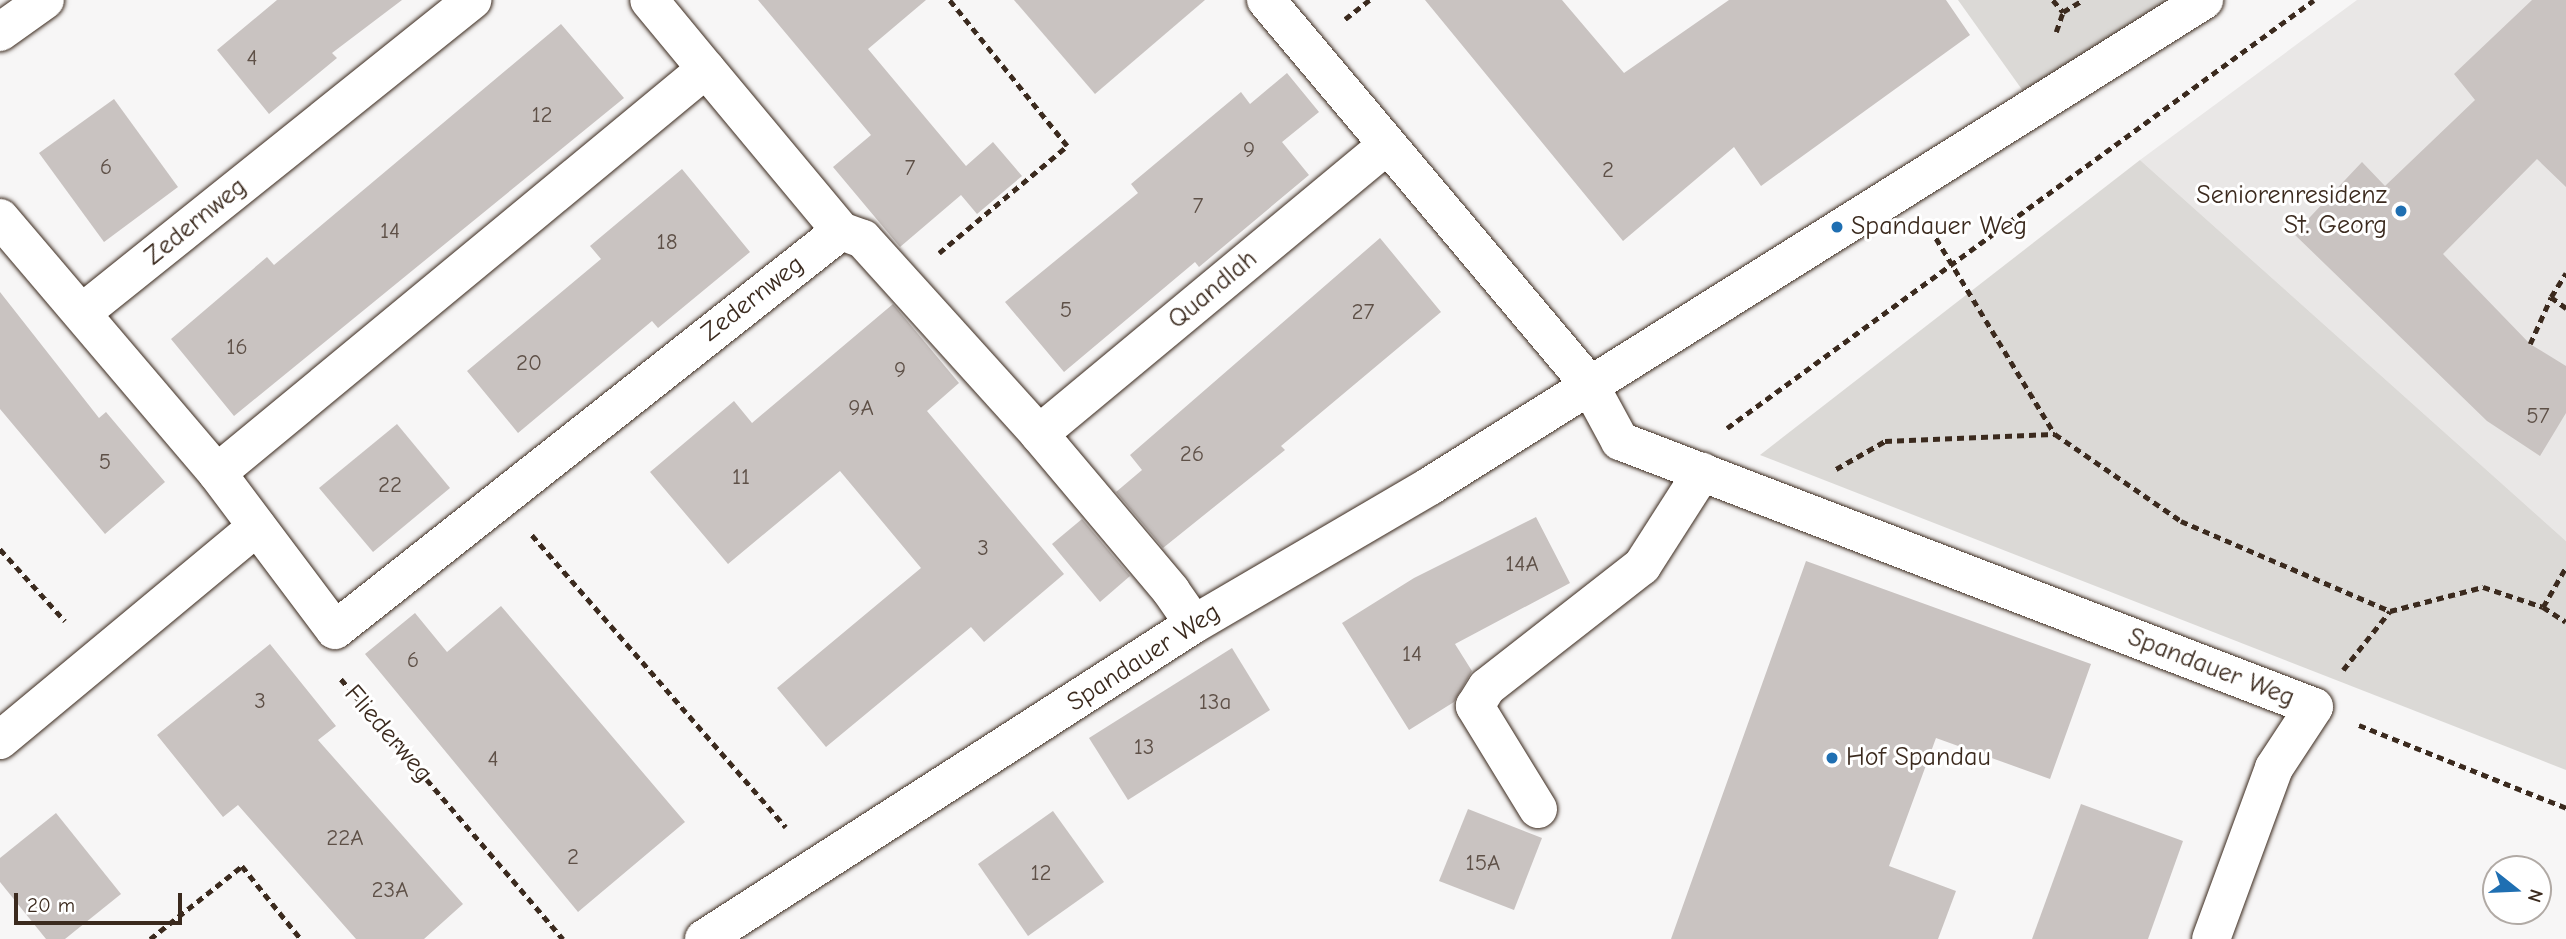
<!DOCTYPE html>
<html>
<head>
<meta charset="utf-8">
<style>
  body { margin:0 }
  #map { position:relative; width:2566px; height:939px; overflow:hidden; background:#f7f6f6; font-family:"Comic Neue",sans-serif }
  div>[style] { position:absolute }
  .built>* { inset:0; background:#e9e7e6 }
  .green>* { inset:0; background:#dbd9d6 }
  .building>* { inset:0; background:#c9c3c1 }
  .path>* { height:4.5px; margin-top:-2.25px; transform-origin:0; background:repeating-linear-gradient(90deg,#3b2a1e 0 7px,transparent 0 12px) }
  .roads { filter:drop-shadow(0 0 2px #3b2a1e) drop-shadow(0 0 2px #3b2a1e) }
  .minor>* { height:38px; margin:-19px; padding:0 19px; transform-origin:19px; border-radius:19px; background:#fff }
  .dots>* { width:19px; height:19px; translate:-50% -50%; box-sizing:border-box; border:4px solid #fff; border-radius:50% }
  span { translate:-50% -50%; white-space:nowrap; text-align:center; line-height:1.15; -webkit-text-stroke:6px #fff; paint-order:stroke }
  .number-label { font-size:23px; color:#5e5047 }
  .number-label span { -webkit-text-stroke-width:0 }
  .poi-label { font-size:26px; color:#3b2a1e }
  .right { translate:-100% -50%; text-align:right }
  .left { translate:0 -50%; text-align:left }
  .street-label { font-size:26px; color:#3b2a1e }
  .north { position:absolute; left:2482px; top:855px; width:70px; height:70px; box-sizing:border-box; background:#fff; border:2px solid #b1aaa5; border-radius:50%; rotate:108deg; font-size:19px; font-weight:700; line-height:28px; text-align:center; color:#3b2a1e }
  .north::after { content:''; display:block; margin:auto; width:24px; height:32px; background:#1f6fb2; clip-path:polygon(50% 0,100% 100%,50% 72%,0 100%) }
  .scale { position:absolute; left:14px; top:893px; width:168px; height:32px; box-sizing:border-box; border:4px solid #3b2a1e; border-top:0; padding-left:9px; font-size:21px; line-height:24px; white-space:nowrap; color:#3b2a1e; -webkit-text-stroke:5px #fff; paint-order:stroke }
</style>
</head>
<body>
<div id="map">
  <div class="built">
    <div style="clip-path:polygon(2357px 0,2566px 0,2566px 541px,2140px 160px)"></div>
  </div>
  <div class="green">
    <div style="clip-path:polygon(1958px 0,2173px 0,2033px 105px)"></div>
    <div style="clip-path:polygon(2140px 160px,2566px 541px,2566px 770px,1760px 455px)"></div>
  </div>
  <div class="building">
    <div style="clip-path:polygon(277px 0,402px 0,332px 53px,337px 58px,269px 114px,217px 50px)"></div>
    <div style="clip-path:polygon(758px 0,926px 0,868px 49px,966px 166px,993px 142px,1022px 176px,977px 214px,961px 195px,900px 247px,833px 167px,871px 135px)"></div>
    <div style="clip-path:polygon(1014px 0,1205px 0,1095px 94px)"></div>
    <div style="clip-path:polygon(1425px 0,1562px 0,1624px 73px,1729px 0,1946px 0,1970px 35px,1761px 186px,1734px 147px,1623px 241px)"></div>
    <div style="clip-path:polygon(2532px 0,2566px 0,2566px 187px,2537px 159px,2443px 254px,2530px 344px,2566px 366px,2566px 413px,2540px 456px,2487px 421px,2294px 234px,2362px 162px,2385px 186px,2475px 100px,2454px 74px)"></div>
    <div style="clip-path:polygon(561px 24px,624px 98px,234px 416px,171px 339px,267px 257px,274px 265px)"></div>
    <div style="clip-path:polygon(1287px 73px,1319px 112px,1282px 142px,1309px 175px,1199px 267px,1195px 262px,1064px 372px,1005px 302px,1138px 193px,1131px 184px,1241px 92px,1250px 104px)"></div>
    <div style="clip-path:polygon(114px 99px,178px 187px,104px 242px,39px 153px)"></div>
    <div style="clip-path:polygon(682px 169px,750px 252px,658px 328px,652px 321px,518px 433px,467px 371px,601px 259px,590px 246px)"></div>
    <div style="clip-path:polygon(1380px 238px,1441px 312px,1281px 446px,1285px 450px,1163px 548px,1116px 492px,1142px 470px,1130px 455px)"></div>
    <div style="clip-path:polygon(0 292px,99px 418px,106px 412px,165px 482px,105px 534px,0 409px)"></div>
    <div style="clip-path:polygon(893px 304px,959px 383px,927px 411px,1064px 574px,984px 642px,971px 627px,826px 747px,777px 688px,921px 568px,840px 471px,728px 564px,650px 472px,734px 401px,752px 423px)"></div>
    <div style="clip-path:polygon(397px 424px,450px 488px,373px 552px,319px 488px)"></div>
    <div style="clip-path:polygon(1536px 517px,1570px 583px,1455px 644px,1472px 671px,1454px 702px,1409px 730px,1342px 623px,1414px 578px)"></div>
    <div style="clip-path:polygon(1082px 519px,1130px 576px,1100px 602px,1052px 544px)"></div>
    <div style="clip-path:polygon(1806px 561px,2091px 664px,2050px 779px,1936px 738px,1889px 866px,1956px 891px,1938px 939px,1671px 939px)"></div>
    <div style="clip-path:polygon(501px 606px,685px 822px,578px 912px,365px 654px,415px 613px,447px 652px)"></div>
    <div style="clip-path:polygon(270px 644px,336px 726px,318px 740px,463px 904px,424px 939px,356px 939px,238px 805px,223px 817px,157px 735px)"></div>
    <div style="clip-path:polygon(1232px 648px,1270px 710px,1128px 800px,1089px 738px)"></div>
    <div style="clip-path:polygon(2081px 804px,2183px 841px,2148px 939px,2032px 939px)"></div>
    <div style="clip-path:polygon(1468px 809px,1542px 838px,1514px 910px,1439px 881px)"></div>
    <div style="clip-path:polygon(1053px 811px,1104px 882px,1028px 936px,978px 864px)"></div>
    <div style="clip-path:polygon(56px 813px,121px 894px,65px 939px,46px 939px,0 882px,0 858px)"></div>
  </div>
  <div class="path">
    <div style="left:2053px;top:0;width:16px;rotate:50deg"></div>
    <div style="left:1345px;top:19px;width:31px;rotate:-38deg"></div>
    <div style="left:2056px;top:32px;width:21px;rotate:-71deg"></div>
    <div style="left:2063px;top:12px;width:23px;rotate:-31deg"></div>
    <div style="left:1930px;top:228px;width:241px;rotate:58.8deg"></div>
    <div style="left:2055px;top:434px;width:153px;rotate:34.6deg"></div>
    <div style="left:2181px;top:521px;width:228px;rotate:23.3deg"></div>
    <div style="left:2390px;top:611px;width:96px;rotate:-14.5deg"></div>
    <div style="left:2483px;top:587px;width:63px;rotate:18.4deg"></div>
    <div style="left:2543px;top:607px;width:27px;rotate:33deg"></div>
    <div style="left:939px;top:253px;width:167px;rotate:-39.9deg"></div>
    <div style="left:1067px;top:146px;width:188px;rotate:-128.9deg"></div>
    <div style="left:2551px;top:297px;width:28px;rotate:-58deg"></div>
    <div style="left:2530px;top:344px;width:51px;rotate:-65.9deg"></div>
    <div style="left:2551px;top:297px;width:19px;rotate:36deg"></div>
    <div style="left:1727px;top:428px;width:726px;rotate:-36.1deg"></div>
    <div style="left:1836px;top:469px;width:56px;rotate:-29.7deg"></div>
    <div style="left:1885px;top:441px;width:170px;rotate:-2.4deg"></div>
    <div style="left:532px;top:535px;width:387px;rotate:49deg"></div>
    <div style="left:0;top:549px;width:97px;rotate:47.9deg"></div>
    <div style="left:2543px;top:607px;width:46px;rotate:-60.1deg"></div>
    <div style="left:2343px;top:670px;width:75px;rotate:-51.5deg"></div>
    <div style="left:341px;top:679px;width:342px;rotate:49.5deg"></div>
    <div style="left:2359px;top:725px;width:223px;rotate:21.8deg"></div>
    <div style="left:150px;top:939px;width:117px;rotate:-38.4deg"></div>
    <div style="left:242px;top:866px;width:94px;rotate:51.1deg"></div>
  </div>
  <div class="roads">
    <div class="minor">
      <div style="left:1266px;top:0;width:502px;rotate:49.93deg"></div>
      <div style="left:1589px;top:384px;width:65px;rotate:61.5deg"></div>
      <div style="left:1620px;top:441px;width:743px;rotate:20.97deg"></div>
      <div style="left:2314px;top:707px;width:73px;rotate:123.3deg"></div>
      <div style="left:2274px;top:768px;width:182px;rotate:110.2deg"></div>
      <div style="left:0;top:32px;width:55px;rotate:-35.4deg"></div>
      <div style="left:0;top:218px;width:335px;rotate:49.6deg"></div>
      <div style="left:217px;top:473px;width:196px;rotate:53.1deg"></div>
      <div style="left:335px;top:630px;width:644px;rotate:-38.26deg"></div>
      <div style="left:841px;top:231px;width:211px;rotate:-129.8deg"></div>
      <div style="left:841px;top:231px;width:23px;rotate:20deg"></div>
      <div style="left:863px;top:239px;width:263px;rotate:47.9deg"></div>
      <div style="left:1039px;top:434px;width:205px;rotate:49.9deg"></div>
      <div style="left:1171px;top:591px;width:40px;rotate:55.1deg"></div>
      <div style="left:83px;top:312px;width:499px;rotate:-38.7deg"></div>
      <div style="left:1039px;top:434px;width:451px;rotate:-39.7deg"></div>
      <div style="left:217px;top:473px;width:634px;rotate:-39.56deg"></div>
      <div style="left:706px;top:69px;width:89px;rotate:-129.6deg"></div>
      <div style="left:0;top:740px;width:334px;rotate:-39.7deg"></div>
      <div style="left:1538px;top:809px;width:121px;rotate:-121.5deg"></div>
      <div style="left:1475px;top:706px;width:22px;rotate:-58deg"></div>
      <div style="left:1487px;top:687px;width:197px;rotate:-38deg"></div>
      <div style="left:1642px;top:566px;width:112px;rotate:-57.4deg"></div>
      <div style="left:704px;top:939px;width:583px;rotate:-32.74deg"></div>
      <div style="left:1194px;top:624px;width:273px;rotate:-30.3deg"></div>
      <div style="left:1430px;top:486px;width:914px;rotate:-32.12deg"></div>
    </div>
  </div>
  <div class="dots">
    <div style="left:2401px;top:211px;background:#1f6fb2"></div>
    <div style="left:1837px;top:227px;background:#1f6fb2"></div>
    <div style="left:1832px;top:758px;background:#1f6fb2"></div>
  </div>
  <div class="number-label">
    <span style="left:252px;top:58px">4</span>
    <span style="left:542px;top:115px">12</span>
    <span style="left:1249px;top:150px">9</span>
    <span style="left:106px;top:167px">6</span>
    <span style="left:910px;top:168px">7</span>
    <span style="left:1608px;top:170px">2</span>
    <span style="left:1198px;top:206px">7</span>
    <span style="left:390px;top:231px">14</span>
    <span style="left:667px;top:242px">18</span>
    <span style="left:1066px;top:310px">5</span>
    <span style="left:1363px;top:312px">27</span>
    <span style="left:237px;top:347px">16</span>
    <span style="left:529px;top:363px">20</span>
    <span style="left:900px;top:370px">9</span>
    <span style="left:861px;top:408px">9A</span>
    <span style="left:2538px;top:416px">57</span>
    <span style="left:1192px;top:454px">26</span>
    <span style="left:105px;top:462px">5</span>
    <span style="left:741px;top:477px">11</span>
    <span style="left:390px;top:485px">22</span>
    <span style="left:983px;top:548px">3</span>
    <span style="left:1522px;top:564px">14A</span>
    <span style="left:1412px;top:654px">14</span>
    <span style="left:413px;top:660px">6</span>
    <span style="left:260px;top:701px">3</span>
    <span style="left:1215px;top:702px">13a</span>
    <span style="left:1144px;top:747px">13</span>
    <span style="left:493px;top:759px">4</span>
    <span style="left:345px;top:838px">22A</span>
    <span style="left:573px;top:857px">2</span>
    <span style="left:1483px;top:863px">15A</span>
    <span style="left:1041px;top:873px">12</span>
    <span style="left:390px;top:890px">23A</span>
  </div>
  <div class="poi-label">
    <span class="right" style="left:2387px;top:211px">Seniorenresidenz<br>St. Georg</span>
    <span class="left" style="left:1851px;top:227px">Spandauer Weg</span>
    <span class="left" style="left:1846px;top:758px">Hof Spandau</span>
  </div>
  <div class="street-label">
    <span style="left:196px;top:222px;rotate:-39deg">Zedernweg</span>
    <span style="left:1213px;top:290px;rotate:-40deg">Quandlah</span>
    <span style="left:753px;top:299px;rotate:-38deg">Zedernweg</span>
    <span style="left:1144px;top:658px;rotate:-33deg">Spandauer Weg</span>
    <span style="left:2211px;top:668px;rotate:21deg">Spandauer Weg</span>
    <span style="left:388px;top:734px;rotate:49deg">Fliederweg</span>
  </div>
  <div class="north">N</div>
  <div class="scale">20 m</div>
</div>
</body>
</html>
